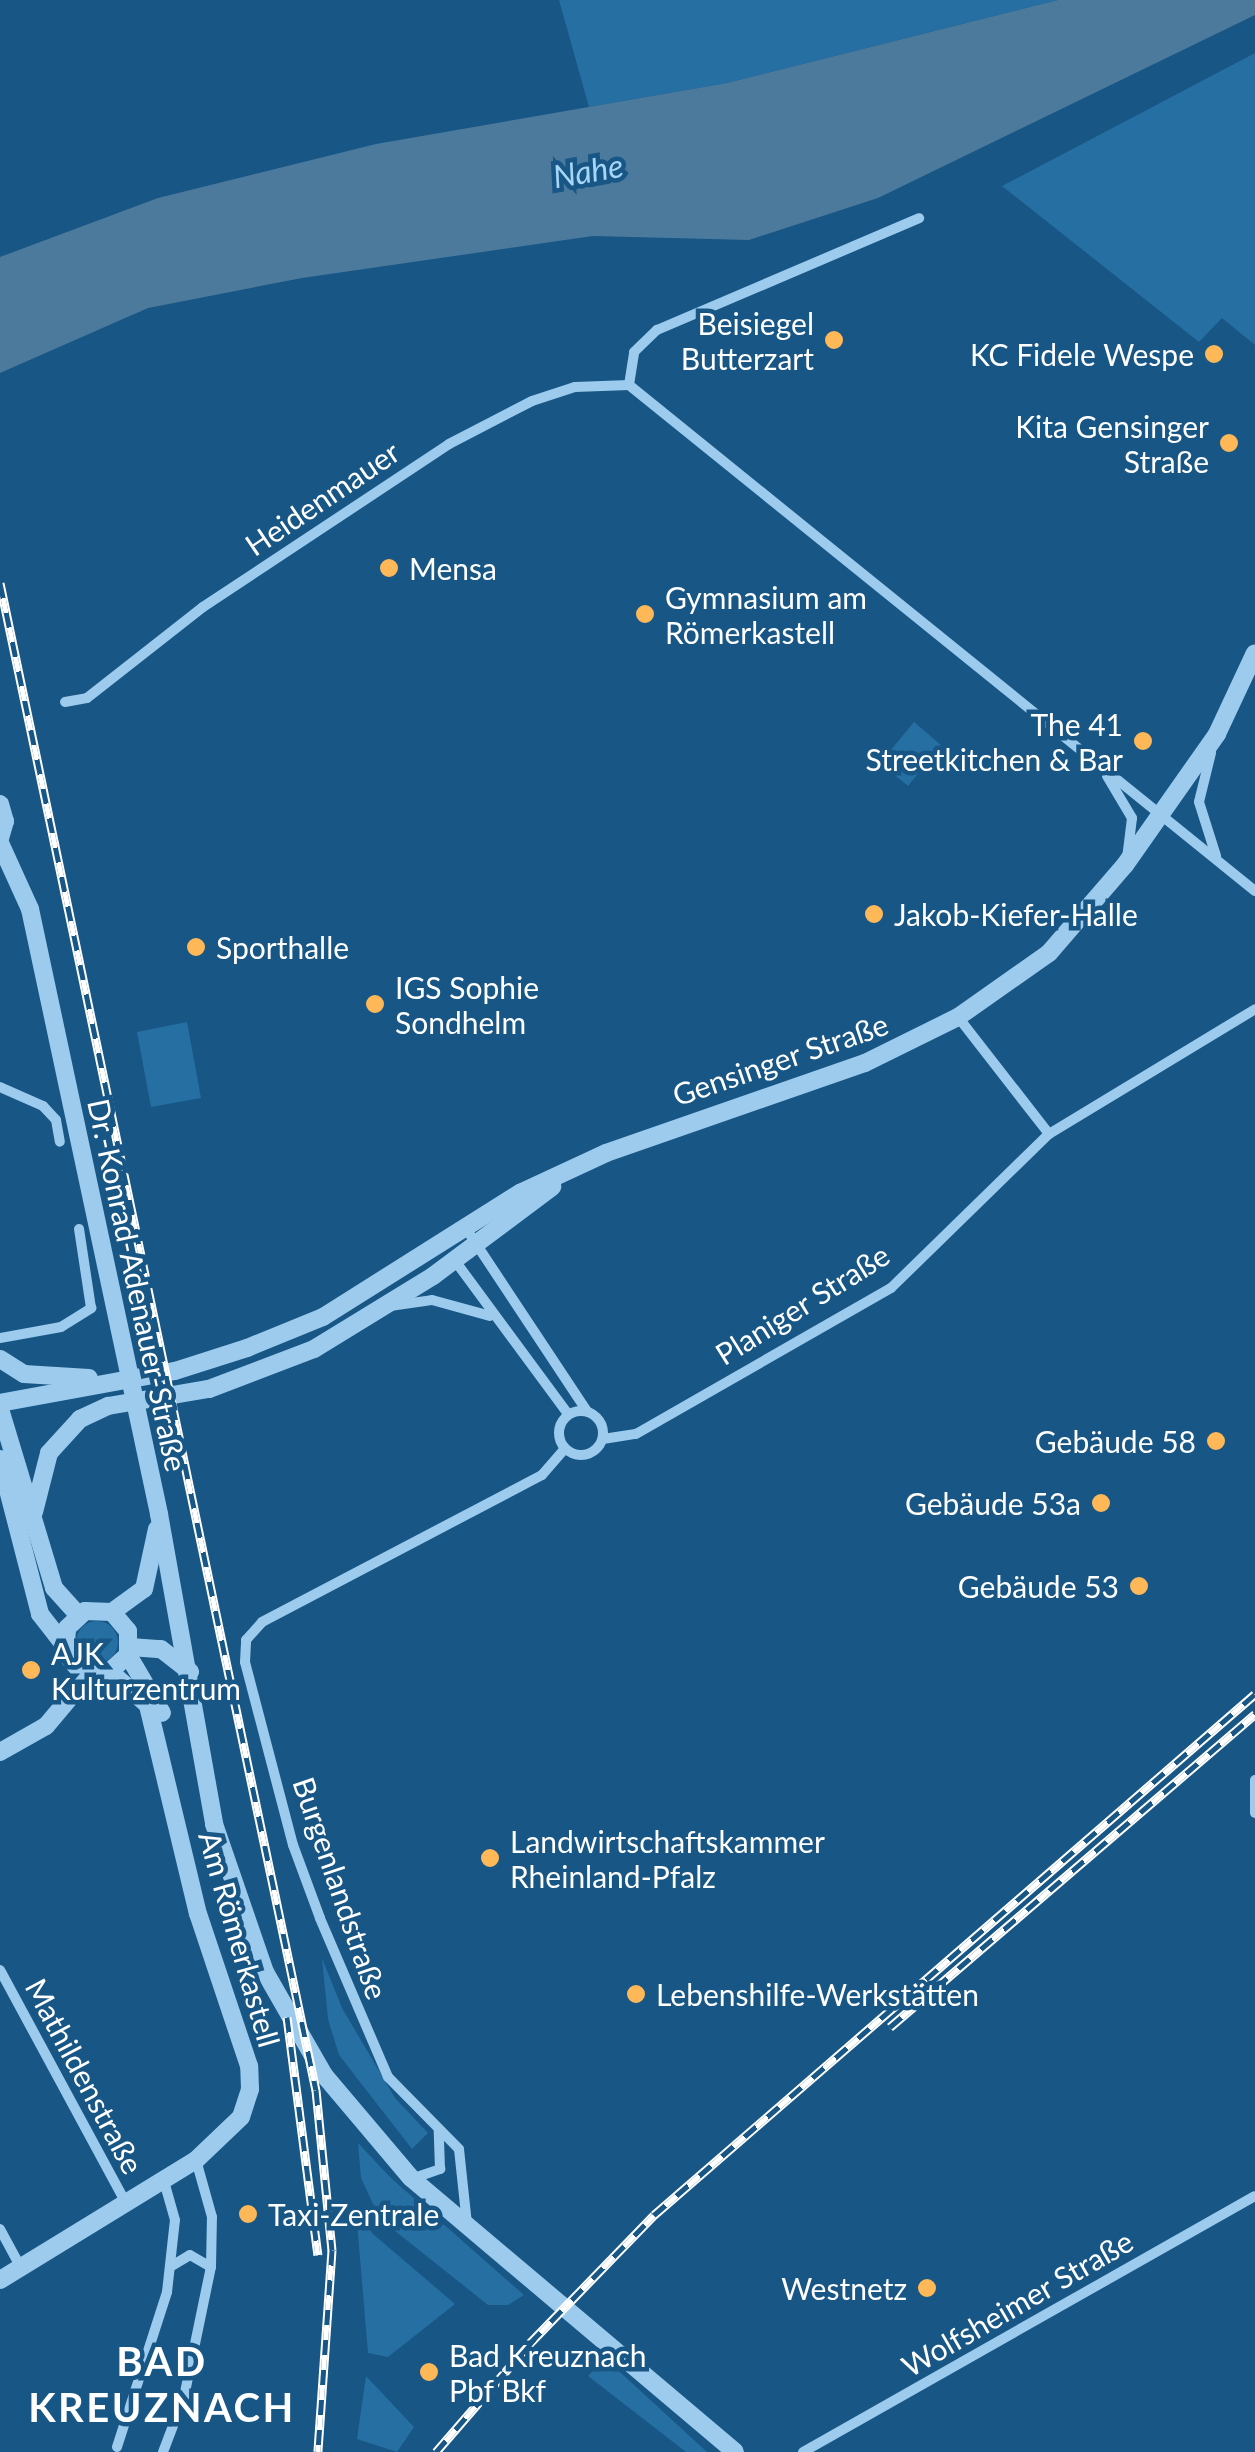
<!DOCTYPE html>
<html>
<head>
<meta charset="utf-8">
<style>
  body { margin:0 }
  #map { position:relative; width:1255px; height:2452px; overflow:hidden; background:#175685; font-family:Lato,sans-serif }
  div>[style] { position:absolute }
  .green>* { inset:0; background:#266fa2 }
  .round { border-radius:50% }
  .water>* { inset:0; background:#4c7a9d }
  .minor>* { height:10px; margin:-5px; padding:0 5px; transform-origin:5px; border-radius:5px; background:#9ccbed }
  .minor>.ring { margin:-5px; padding:0; box-sizing:content-box; background:none; border:10px solid #9ccbed; border-radius:50% }
  .tertiary>* { height:18px; margin:-9px; padding:0 9px; transform-origin:9px; border-radius:9px; background:#9ccbed }
  .rail>* { height:9px; margin-top:-4.5px; transform-origin:0; background:repeating-linear-gradient(90deg,#175685 0 15px,#fff 0 30px); box-sizing:border-box; border-block:2px solid #fff }
  .dots>* { width:28px; height:28px; translate:-50% -50%; box-sizing:border-box; border:5px solid #175685; border-radius:50% }
  span { translate:-50% -50%; white-space:nowrap; text-align:center; line-height:1.15; -webkit-text-stroke:9px #175685; paint-order:stroke }
  .poi-label { font-size:30px; color:#fff }
  .right { translate:-100% -50%; text-align:right }
  .left { translate:0 -50%; text-align:left }
  .street-label { font-size:30px; color:#fff }
  .water-label { font-size:32px; color:#a7d5f5; font-style:italic }
  .district-label { font-size:40px; color:#fff; font-weight:700; letter-spacing:2.5px }
</style>
</head>
<body>
<div id="map">
  <div class="green">
    <div style="clip-path:polygon(559px 0,1058px 0,727px 83px,589px 107px)"></div>
    <div style="clip-path:polygon(1255px 53px,1255px 345px,1222px 318px,1199px 342px,1002px 186px)"></div>
    <div style="clip-path:polygon(914px 722px,941px 745px,908px 786px,880px 763px)"></div>
    <div style="clip-path:polygon(187px 1022px,201px 1098px,151px 1107px,137px 1032px)"></div>
    <div class="round" style="left:76px;top:1621px;width:42px;height:42px"></div>
    <div style="clip-path:polygon(322px 1958px,342px 2008px,395px 2098px,428px 2133px,412px 2149px,339px 2055px,328px 2019px)"></div>
    <div style="clip-path:polygon(358px 2143px,391px 2178px,524px 2295px,508px 2305px,488px 2305px,380px 2219px,361px 2178px)"></div>
    <div style="clip-path:polygon(356px 2210px,373px 2234px,455px 2304px,388px 2357px,368px 2353px)"></div>
    <div style="clip-path:polygon(602px 2361px,621px 2373px,707px 2452px,686px 2452px,588px 2376px)"></div>
    <div style="clip-path:polygon(366px 2376px,414px 2427px,397px 2452px,357px 2439px)"></div>
  </div>
  <div class="water">
    <div style="clip-path:polygon(1058px 0,1255px 0,1255px 15px,878px 198px,749px 240px,593px 236px,302px 278px,148px 308px,0 373px,0 257px,158px 198px,376px 144px,727px 83px)"></div>
  </div>
  <div class="minor">
    <div style="left:629px;top:385px;width:33px;rotate:-81deg"></div>
    <div style="left:634px;top:352px;width:32px;rotate:-44deg"></div>
    <div style="left:657px;top:330px;width:285px;rotate:-23.1deg"></div>
    <div style="left:65px;top:702px;width:22px;rotate:-10deg"></div>
    <div style="left:87px;top:698px;width:147px;rotate:-38.1deg"></div>
    <div style="left:203px;top:607px;width:295px;rotate:-33.5deg"></div>
    <div style="left:449px;top:444px;width:93px;rotate:-27.4deg"></div>
    <div style="left:532px;top:401px;width:45px;rotate:-18deg"></div>
    <div style="left:575px;top:387px;width:54px;rotate:-2.1deg"></div>
    <div style="left:629px;top:385px;width:805px;rotate:38.95deg"></div>
    <div style="left:1211px;top:753px;width:50px;rotate:103.8deg"></div>
    <div style="left:1199px;top:802px;width:57px;rotate:72.5deg"></div>
    <div style="left:1107px;top:776px;width:49px;rotate:59.2deg"></div>
    <div style="left:1132px;top:818px;width:38px;rotate:97deg"></div>
    <div style="left:958px;top:1017px;width:148px;rotate:52.1deg"></div>
    <div style="left:0;top:1087px;width:47px;rotate:23.8deg"></div>
    <div style="left:43px;top:1106px;width:19px;rotate:47deg"></div>
    <div style="left:56px;top:1120px;width:22px;rotate:80deg"></div>
    <div style="left:465px;top:1227px;width:221px;rotate:56.5deg"></div>
    <div style="left:453px;top:1258px;width:194px;rotate:53.6deg"></div>
    <div style="left:390px;top:1306px;width:42px;rotate:-8.1deg"></div>
    <div style="left:432px;top:1300px;width:60px;rotate:15.4deg"></div>
    <div style="left:0;top:1338px;width:62px;rotate:-10.2deg"></div>
    <div style="left:61px;top:1327px;width:36px;rotate:-32deg"></div>
    <div style="left:91px;top:1308px;width:80px;rotate:-98.6deg"></div>
    <div class="ring" style="left:559px;top:1411px;width:34px;height:34px"></div>
    <div style="left:603px;top:1439px;width:33px;rotate:-9deg"></div>
    <div style="left:636px;top:1434px;width:294px;rotate:-29.8deg"></div>
    <div style="left:891px;top:1288px;width:221px;rotate:-44.3deg"></div>
    <div style="left:1049px;top:1134px;width:241px;rotate:-31.2deg"></div>
    <div style="left:1255px;top:1780px;width:33px;rotate:90deg"></div>
    <div style="left:0;top:1970px;width:267px;rotate:61.6deg"></div>
    <div style="left:414px;top:2178px;width:28px;rotate:-19deg"></div>
    <div style="left:440px;top:2169px;width:38px;rotate:-92deg"></div>
    <div style="left:467px;top:2224px;width:75px;rotate:-96.1deg"></div>
    <div style="left:459px;top:2149px;width:101px;rotate:-134.6deg"></div>
    <div style="left:388px;top:2077px;width:173px;rotate:-113.2deg"></div>
    <div style="left:320px;top:1918px;width:78px;rotate:-110.3deg"></div>
    <div style="left:293px;top:1845px;width:189px;rotate:-104.7deg"></div>
    <div style="left:245px;top:1662px;width:22px;rotate:-87deg"></div>
    <div style="left:246px;top:1640px;width:24px;rotate:-48deg"></div>
    <div style="left:262px;top:1622px;width:316px;rotate:-27.7deg"></div>
    <div style="left:542px;top:1475px;width:35px;rotate:-49deg"></div>
    <div style="left:0;top:2229px;width:44px;rotate:61.7deg"></div>
    <div style="left:170px;top:2267px;width:23px;rotate:-31deg"></div>
    <div style="left:190px;top:2255px;width:24px;rotate:30deg"></div>
    <div style="left:117px;top:2447px;width:163px;rotate:-72.1deg"></div>
    <div style="left:167px;top:2292px;width:72px;rotate:-83.7deg"></div>
    <div style="left:175px;top:2220px;width:41px;rotate:-105.8deg"></div>
    <div style="left:163px;top:2452px;width:59px;rotate:-69.1deg"></div>
    <div style="left:184px;top:2397px;width:133px;rotate:-78.3deg"></div>
    <div style="left:211px;top:2267px;width:50px;rotate:-88.9deg"></div>
    <div style="left:212px;top:2217px;width:59px;rotate:-105.7deg"></div>
    <div style="left:803px;top:2452px;width:519px;rotate:-29.53deg"></div>
  </div>
  <div class="tertiary">
    <div style="left:0;top:804px;width:18px;rotate:74deg"></div>
    <div style="left:5px;top:821px;width:19px;rotate:106deg"></div>
    <div style="left:0;top:843px;width:72px;rotate:65.6deg"></div>
    <div style="left:30px;top:909px;width:619px;rotate:77.96deg"></div>
    <div style="left:159px;top:1514px;width:315px;rotate:79.9deg"></div>
    <div style="left:214px;top:1824px;width:157px;rotate:71deg"></div>
    <div style="left:265px;top:1972px;width:119px;rotate:60.2deg"></div>
    <div style="left:324px;top:2075px;width:135px;rotate:49.8deg"></div>
    <div style="left:411px;top:2178px;width:424px;rotate:40.2deg"></div>
    <div style="left:0;top:1359px;width:28px;rotate:32deg"></div>
    <div style="left:24px;top:1374px;width:65px;rotate:3.5deg"></div>
    <div style="left:0;top:1403px;width:178px;rotate:-10.4deg"></div>
    <div style="left:175px;top:1371px;width:76px;rotate:-17.7deg"></div>
    <div style="left:247px;top:1348px;width:82px;rotate:-22.2deg"></div>
    <div style="left:323px;top:1317px;width:233px;rotate:-32.2deg"></div>
    <div style="left:520px;top:1193px;width:95px;rotate:-24.9deg"></div>
    <div style="left:606px;top:1153px;width:274px;rotate:-19.2deg"></div>
    <div style="left:865px;top:1063px;width:104px;rotate:-26.3deg"></div>
    <div style="left:958px;top:1017px;width:111px;rotate:-35.1deg"></div>
    <div style="left:1049px;top:953px;width:116px;rotate:-49.2deg"></div>
    <div style="left:1125px;top:865px;width:160px;rotate:-54.9deg"></div>
    <div style="left:1217px;top:734px;width:89px;rotate:-64.9deg"></div>
    <div style="left:0;top:1409px;width:187px;rotate:73.2deg"></div>
    <div style="left:54px;top:1588px;width:36px;rotate:48deg"></div>
    <div style="left:0;top:1459px;width:160px;rotate:75.5deg"></div>
    <div style="left:40px;top:1614px;width:39px;rotate:52deg"></div>
    <div style="left:34px;top:1512px;width:61px;rotate:-75.7deg"></div>
    <div style="left:49px;top:1453px;width:46px;rotate:-47.6deg"></div>
    <div style="left:80px;top:1419px;width:31px;rotate:-25deg"></div>
    <div style="left:108px;top:1406px;width:102px;rotate:-9.6deg"></div>
    <div style="left:209px;top:1389px;width:112px;rotate:-20.9deg"></div>
    <div style="left:314px;top:1349px;width:140px;rotate:-31.5deg"></div>
    <div style="left:433px;top:1276px;width:149px;rotate:-36.8deg"></div>
    <div style="left:112px;top:1612px;width:39px;rotate:-36deg"></div>
    <div style="left:144px;top:1589px;width:61px;rotate:-77.8deg"></div>
    <div style="left:130px;top:1647px;width:31px;rotate:4deg"></div>
    <div style="left:161px;top:1649px;width:37px;rotate:38deg"></div>
    <div style="left:128px;top:1655px;width:67px;rotate:59.6deg"></div>
    <div style="left:0;top:1752px;width:53px;rotate:-29.5deg"></div>
    <div style="left:46px;top:1726px;width:67px;rotate:-49.9deg"></div>
    <div style="left:0;top:2280px;width:230px;rotate:-31.5deg"></div>
    <div style="left:196px;top:2160px;width:62px;rotate:-43.7deg"></div>
    <div style="left:241px;top:2117px;width:29px;rotate:-72deg"></div>
    <div style="left:250px;top:2089px;width:23px;rotate:-92deg"></div>
    <div style="left:249px;top:2066px;width:160px;rotate:-108.5deg"></div>
    <div style="left:198px;top:1914px;width:215px;rotate:-103.5deg"></div>
    <div style="left:148px;top:1705px;width:41px;rotate:-138.9deg"></div>
    <div style="left:117px;top:1678px;width:36px;rotate:-171deg"></div>
    <div style="left:81px;top:1672px;width:25px;rotate:-130deg"></div>
    <div style="left:65px;top:1653px;width:25px;rotate:-85deg"></div>
    <div style="left:67px;top:1628px;width:25px;rotate:-43deg"></div>
    <div style="left:85px;top:1611px;width:27px;rotate:2deg"></div>
    <div style="left:112px;top:1612px;width:25px;rotate:50deg"></div>
    <div style="left:128px;top:1631px;width:24px;rotate:90deg"></div>
    <div style="left:128px;top:1655px;width:28px;rotate:138deg"></div>
  </div>
  <div class="rail">
    <div style="left:0;top:583px;width:1540px;rotate:78.16deg"></div>
    <div style="left:316px;top:2090px;width:161px;rotate:84.3deg"></div>
    <div style="left:332px;top:2250px;width:202px;rotate:94deg"></div>
    <div style="left:287px;top:2017px;width:240px;rotate:82.6deg"></div>
    <div style="left:890px;top:2027px;width:481px;rotate:-40.6deg"></div>
    <div style="left:436px;top:2452px;width:144px;rotate:-49.2deg"></div>
    <div style="left:530px;top:2343px;width:178px;rotate:-45.9deg"></div>
    <div style="left:654px;top:2215px;width:795px;rotate:-40.92deg"></div>
  </div>
  <div class="dots">
    <div style="left:834px;top:340px;background:#ffb858"></div>
    <div style="left:1214px;top:354px;background:#ffb858"></div>
    <div style="left:1229px;top:443px;background:#ffb858"></div>
    <div style="left:389px;top:568px;background:#ffb858"></div>
    <div style="left:645px;top:614px;background:#ffb858"></div>
    <div style="left:1143px;top:741px;background:#ffb858"></div>
    <div style="left:874px;top:914px;background:#ffb858"></div>
    <div style="left:196px;top:947px;background:#ffb858"></div>
    <div style="left:375px;top:1004px;background:#ffb858"></div>
    <div style="left:1216px;top:1441px;background:#ffb858"></div>
    <div style="left:1101px;top:1503px;background:#ffb858"></div>
    <div style="left:1139px;top:1586px;background:#ffb858"></div>
    <div style="left:31px;top:1670px;background:#ffb858"></div>
    <div style="left:490px;top:1858px;background:#ffb858"></div>
    <div style="left:636px;top:1994px;background:#ffb858"></div>
    <div style="left:248px;top:2214px;background:#ffb858"></div>
    <div style="left:927px;top:2288px;background:#ffb858"></div>
    <div style="left:429px;top:2372px;background:#ffb858"></div>
  </div>
  <div class="poi-label">
    <span class="right" style="left:814px;top:340px">Beisiegel<br>Butterzart</span>
    <span class="right" style="left:1194px;top:354px">KC Fidele Wespe</span>
    <span class="right" style="left:1209px;top:443px">Kita Gensinger<br>Straße</span>
    <span class="left" style="left:409px;top:568px">Mensa</span>
    <span class="left" style="left:665px;top:614px">Gymnasium am<br>Römerkastell</span>
    <span class="right" style="left:1123px;top:741px">The 41<br>Streetkitchen &amp; Bar</span>
    <span class="left" style="left:894px;top:914px">Jakob-Kiefer-Halle</span>
    <span class="left" style="left:216px;top:947px">Sporthalle</span>
    <span class="left" style="left:395px;top:1004px">IGS Sophie<br>Sondhelm</span>
    <span class="right" style="left:1196px;top:1441px">Gebäude 58</span>
    <span class="right" style="left:1081px;top:1503px">Gebäude 53a</span>
    <span class="right" style="left:1119px;top:1586px">Gebäude 53</span>
    <span class="left" style="left:51px;top:1670px">AJK<br>Kulturzentrum</span>
    <span class="left" style="left:510px;top:1858px">Landwirtschaftskammer<br>Rheinland-Pfalz</span>
    <span class="left" style="left:656px;top:1994px">Lebenshilfe-Werkstätten</span>
    <span class="left" style="left:268px;top:2214px">Taxi-Zentrale</span>
    <span class="right" style="left:907px;top:2288px">Westnetz</span>
    <span class="left" style="left:449px;top:2372px">Bad Kreuznach<br>Pbf Bkf</span>
  </div>
  <div class="street-label">
    <span style="left:322px;top:498px;rotate:-34deg">Heidenmauer</span>
    <span style="left:780px;top:1059px;rotate:-19deg">Gensinger Straße</span>
    <span style="left:138px;top:1285px;rotate:78deg">Dr.-Konrad-Adenauer-Straße</span>
    <span style="left:802px;top:1304px;rotate:-32deg">Planiger Straße</span>
    <span style="left:341px;top:1888px;rotate:71deg">Burgenlandstraße</span>
    <span style="left:240px;top:1939px;rotate:74deg">Am Römerkastell</span>
    <span style="left:85px;top:2076px;rotate:62deg">Mathildenstraße</span>
    <span style="left:1017px;top:2303px;rotate:-30deg">Wolfsheimer Straße</span>
  </div>
  <div class="water-label">
    <span style="left:588px;top:171px;rotate:-10deg">Nahe</span>
  </div>
  <div class="district-label">
    <span style="left:162px;top:2384px">BAD<br>KREUZNACH</span>
  </div>
</div>
</body>
</html>
